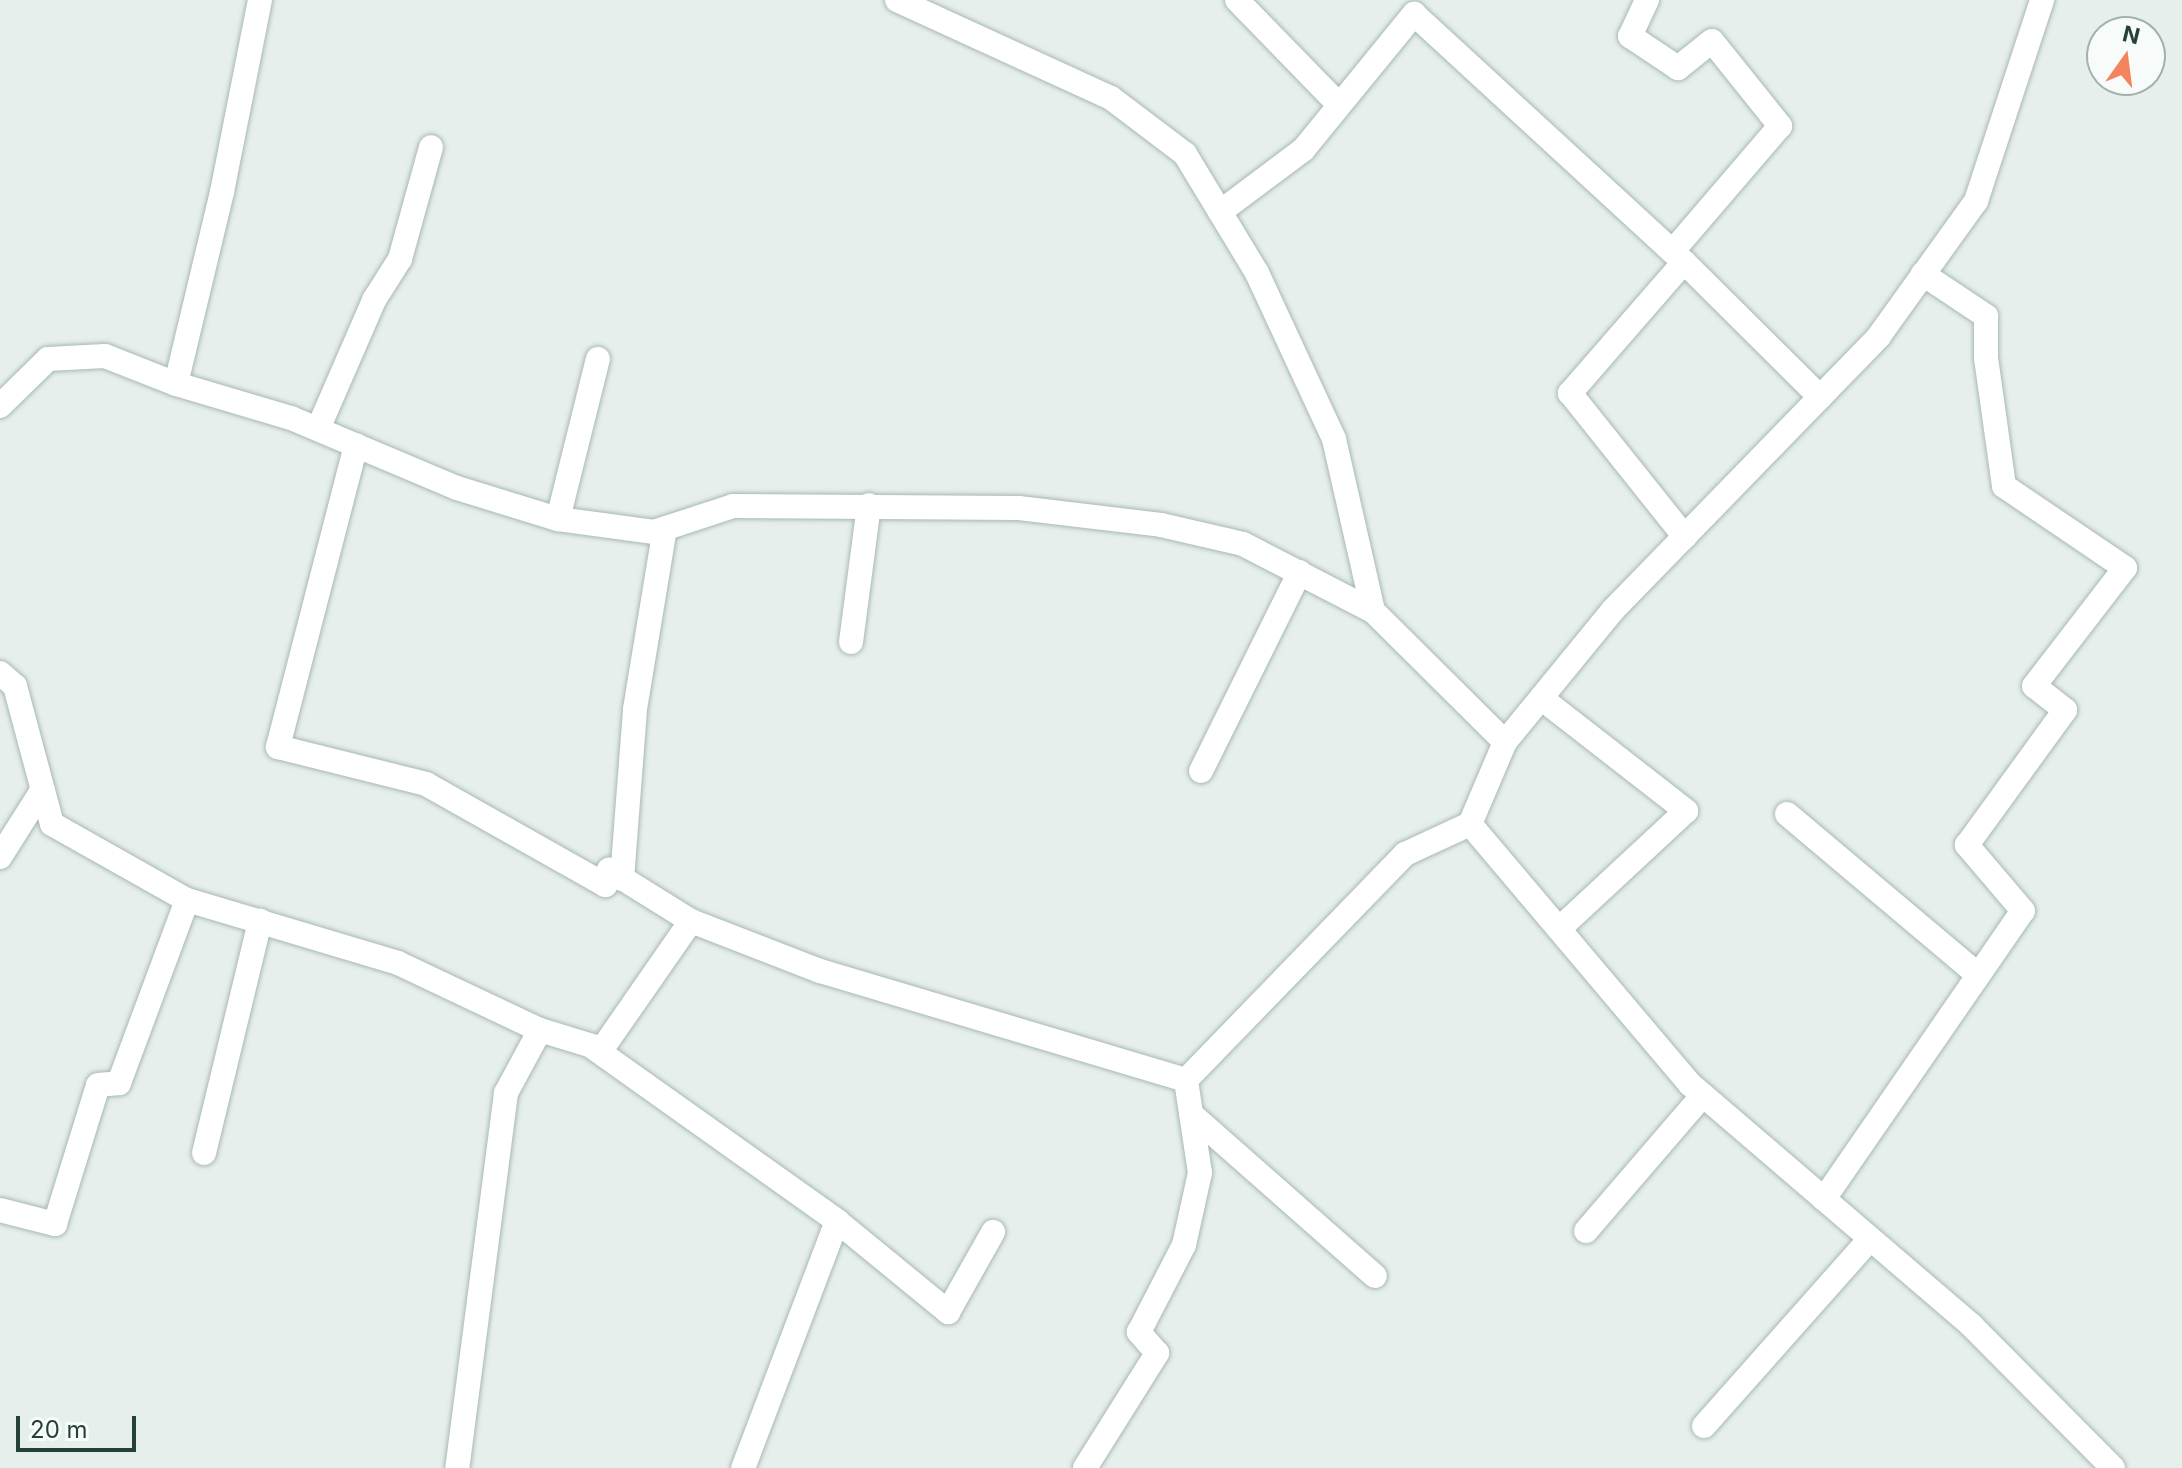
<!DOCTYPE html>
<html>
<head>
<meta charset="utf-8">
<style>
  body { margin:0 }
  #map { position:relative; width:2182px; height:1468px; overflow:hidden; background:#e6efeb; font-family:Inter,sans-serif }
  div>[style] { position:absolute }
  .roads { filter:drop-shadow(0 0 2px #a8b8b2) drop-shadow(0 0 2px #a8b8b2) }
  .minor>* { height:24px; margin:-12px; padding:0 12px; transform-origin:12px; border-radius:12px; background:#fff }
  span { translate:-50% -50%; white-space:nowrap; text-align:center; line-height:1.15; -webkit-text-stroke:6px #f7fbf9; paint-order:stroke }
  .north { position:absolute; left:2086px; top:16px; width:80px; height:80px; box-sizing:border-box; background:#f7fbf9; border:2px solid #a3b1ad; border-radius:50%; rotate:14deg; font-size:22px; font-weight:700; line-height:32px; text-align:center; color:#24423a }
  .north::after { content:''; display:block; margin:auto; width:28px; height:36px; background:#f4845f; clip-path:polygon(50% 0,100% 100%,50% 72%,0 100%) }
  .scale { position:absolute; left:16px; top:1416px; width:120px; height:36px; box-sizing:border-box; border:4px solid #24423a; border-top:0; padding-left:10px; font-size:24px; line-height:28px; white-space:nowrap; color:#24423a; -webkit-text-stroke:6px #f7fbf9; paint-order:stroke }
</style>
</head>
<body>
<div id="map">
  <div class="roads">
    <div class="minor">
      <div style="left:260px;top:0;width:196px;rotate:101.2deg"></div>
      <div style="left:222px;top:192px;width:197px;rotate:103.5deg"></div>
      <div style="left:176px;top:384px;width:120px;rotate:16.5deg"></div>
      <div style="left:291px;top:418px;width:180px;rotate:22.9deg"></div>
      <div style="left:457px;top:488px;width:106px;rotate:17.1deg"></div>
      <div style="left:558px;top:519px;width:97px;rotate:7.7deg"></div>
      <div style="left:654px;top:532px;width:83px;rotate:-18.2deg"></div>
      <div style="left:733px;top:506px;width:286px;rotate:0.4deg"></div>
      <div style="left:1019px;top:508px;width:143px;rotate:6.8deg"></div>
      <div style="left:1161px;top:525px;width:84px;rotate:13deg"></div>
      <div style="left:1243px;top:544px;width:146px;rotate:27.3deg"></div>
      <div style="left:897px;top:0;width:235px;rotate:24.6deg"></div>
      <div style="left:1111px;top:98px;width:93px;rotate:37.1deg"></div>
      <div style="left:1185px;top:154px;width:139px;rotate:58.8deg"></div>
      <div style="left:1257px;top:273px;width:183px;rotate:65.1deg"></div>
      <div style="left:1334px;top:439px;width:176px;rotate:77.2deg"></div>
      <div style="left:1373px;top:611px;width:186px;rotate:44.8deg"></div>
      <div style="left:1237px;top:0;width:146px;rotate:45.8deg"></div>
      <div style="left:1647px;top:0;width:40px;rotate:115deg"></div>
      <div style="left:1630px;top:36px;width:58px;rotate:33.7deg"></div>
      <div style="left:1678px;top:68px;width:43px;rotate:-38.5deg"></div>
      <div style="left:1712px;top:41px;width:109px;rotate:51.3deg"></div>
      <div style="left:1780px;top:126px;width:165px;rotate:130.6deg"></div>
      <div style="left:1220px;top:212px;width:104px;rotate:-36.8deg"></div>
      <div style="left:1303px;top:150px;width:176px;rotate:-50.8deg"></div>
      <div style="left:1414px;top:14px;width:367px;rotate:42.6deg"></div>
      <div style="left:1684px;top:262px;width:192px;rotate:44.8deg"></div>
      <div style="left:1684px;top:262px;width:174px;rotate:131deg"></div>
      <div style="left:1570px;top:393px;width:184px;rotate:51.4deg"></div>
      <div style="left:0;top:406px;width:67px;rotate:-44.4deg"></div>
      <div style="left:48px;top:359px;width:57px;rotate:-3deg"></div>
      <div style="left:105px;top:356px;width:76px;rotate:21.5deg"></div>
      <div style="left:318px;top:429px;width:141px;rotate:-66.5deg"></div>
      <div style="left:374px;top:300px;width:49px;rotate:-57.6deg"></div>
      <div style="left:400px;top:259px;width:116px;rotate:-74.5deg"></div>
      <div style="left:356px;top:445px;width:312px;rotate:104.5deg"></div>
      <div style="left:278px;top:747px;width:153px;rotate:14deg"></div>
      <div style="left:426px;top:784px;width:206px;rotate:29.4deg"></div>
      <div style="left:605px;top:885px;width:16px;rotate:-75deg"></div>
      <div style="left:609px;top:870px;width:97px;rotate:31.9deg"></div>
      <div style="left:558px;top:519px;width:165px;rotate:-76deg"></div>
      <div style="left:851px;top:642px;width:138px;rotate:-82.5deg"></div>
      <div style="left:0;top:673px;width:20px;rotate:41deg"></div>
      <div style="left:15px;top:686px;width:143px;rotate:75deg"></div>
      <div style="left:52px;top:824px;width:155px;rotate:29.4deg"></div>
      <div style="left:187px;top:900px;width:220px;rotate:16.6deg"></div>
      <div style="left:398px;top:963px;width:157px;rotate:25.3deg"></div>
      <div style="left:540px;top:1030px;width:72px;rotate:118.4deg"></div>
      <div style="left:506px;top:1093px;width:378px;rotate:97.4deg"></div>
      <div style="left:1541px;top:698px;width:184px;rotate:37.9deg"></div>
      <div style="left:1686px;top:811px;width:173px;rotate:137.1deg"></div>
      <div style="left:1201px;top:771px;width:222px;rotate:-63.6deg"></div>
      <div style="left:1787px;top:814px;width:250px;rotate:40.1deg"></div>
      <div style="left:1470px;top:824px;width:89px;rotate:-66.9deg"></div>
      <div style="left:1505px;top:742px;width:171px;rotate:-50.7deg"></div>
      <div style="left:1613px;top:610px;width:382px;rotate:-45.8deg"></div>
      <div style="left:1879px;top:336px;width:166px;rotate:-54.3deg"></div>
      <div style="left:1976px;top:201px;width:212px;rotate:-71.8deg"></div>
      <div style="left:0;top:857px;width:80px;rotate:-57.7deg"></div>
      <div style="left:622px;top:879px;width:170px;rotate:-85.6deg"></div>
      <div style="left:635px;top:709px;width:183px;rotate:-80.6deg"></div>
      <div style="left:540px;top:1030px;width:65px;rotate:17deg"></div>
      <div style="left:602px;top:1049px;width:156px;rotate:-55.2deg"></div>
      <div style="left:691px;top:921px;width:138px;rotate:21.2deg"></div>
      <div style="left:820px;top:971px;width:382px;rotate:16.6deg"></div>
      <div style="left:1186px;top:1080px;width:315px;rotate:-45.9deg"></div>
      <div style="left:1405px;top:854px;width:72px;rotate:-24.8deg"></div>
      <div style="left:1470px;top:824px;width:341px;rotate:49.8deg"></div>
      <div style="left:1690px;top:1084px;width:372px;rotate:40.6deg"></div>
      <div style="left:1972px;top:1326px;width:200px;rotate:45.2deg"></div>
      <div style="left:591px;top:1046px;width:302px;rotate:35.4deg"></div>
      <div style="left:837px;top:1221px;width:264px;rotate:110.8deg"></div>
      <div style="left:1191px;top:1114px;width:245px;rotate:41.4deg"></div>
      <div style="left:204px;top:1153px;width:239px;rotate:-76.4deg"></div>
      <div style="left:1824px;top:1199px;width:350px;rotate:-55.4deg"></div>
      <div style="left:2023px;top:911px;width:87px;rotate:-130.3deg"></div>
      <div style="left:1967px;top:845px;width:167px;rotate:-54deg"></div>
      <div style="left:2065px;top:710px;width:39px;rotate:-142deg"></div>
      <div style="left:2034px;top:686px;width:149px;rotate:-52.4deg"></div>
      <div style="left:2125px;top:568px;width:146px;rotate:-145.9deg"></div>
      <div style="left:2004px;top:486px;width:129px;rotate:-98deg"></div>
      <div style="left:1986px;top:358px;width:42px;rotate:-90deg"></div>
      <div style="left:1986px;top:316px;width:76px;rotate:-146.3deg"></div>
      <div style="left:0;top:1210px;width:57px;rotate:14.3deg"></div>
      <div style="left:55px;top:1224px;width:145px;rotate:-72.8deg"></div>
      <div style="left:98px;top:1085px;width:21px;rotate:-5deg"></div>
      <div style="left:119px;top:1083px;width:195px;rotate:-69.6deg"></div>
      <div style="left:837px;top:1221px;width:144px;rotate:39.3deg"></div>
      <div style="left:948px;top:1312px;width:92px;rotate:-60.6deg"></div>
      <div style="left:1586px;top:1231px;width:179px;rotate:-49.3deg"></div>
      <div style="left:1704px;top:1426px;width:250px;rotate:-48.4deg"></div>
      <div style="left:1085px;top:1468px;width:136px;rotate:-57.9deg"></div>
      <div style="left:1157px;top:1353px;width:28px;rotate:-131deg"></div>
      <div style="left:1139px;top:1332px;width:98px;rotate:-62.7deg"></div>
      <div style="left:1184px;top:1245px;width:74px;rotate:-77.5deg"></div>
      <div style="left:1200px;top:1173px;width:94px;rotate:-98.6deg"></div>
    </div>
  </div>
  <div class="north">N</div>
  <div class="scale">20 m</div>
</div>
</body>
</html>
